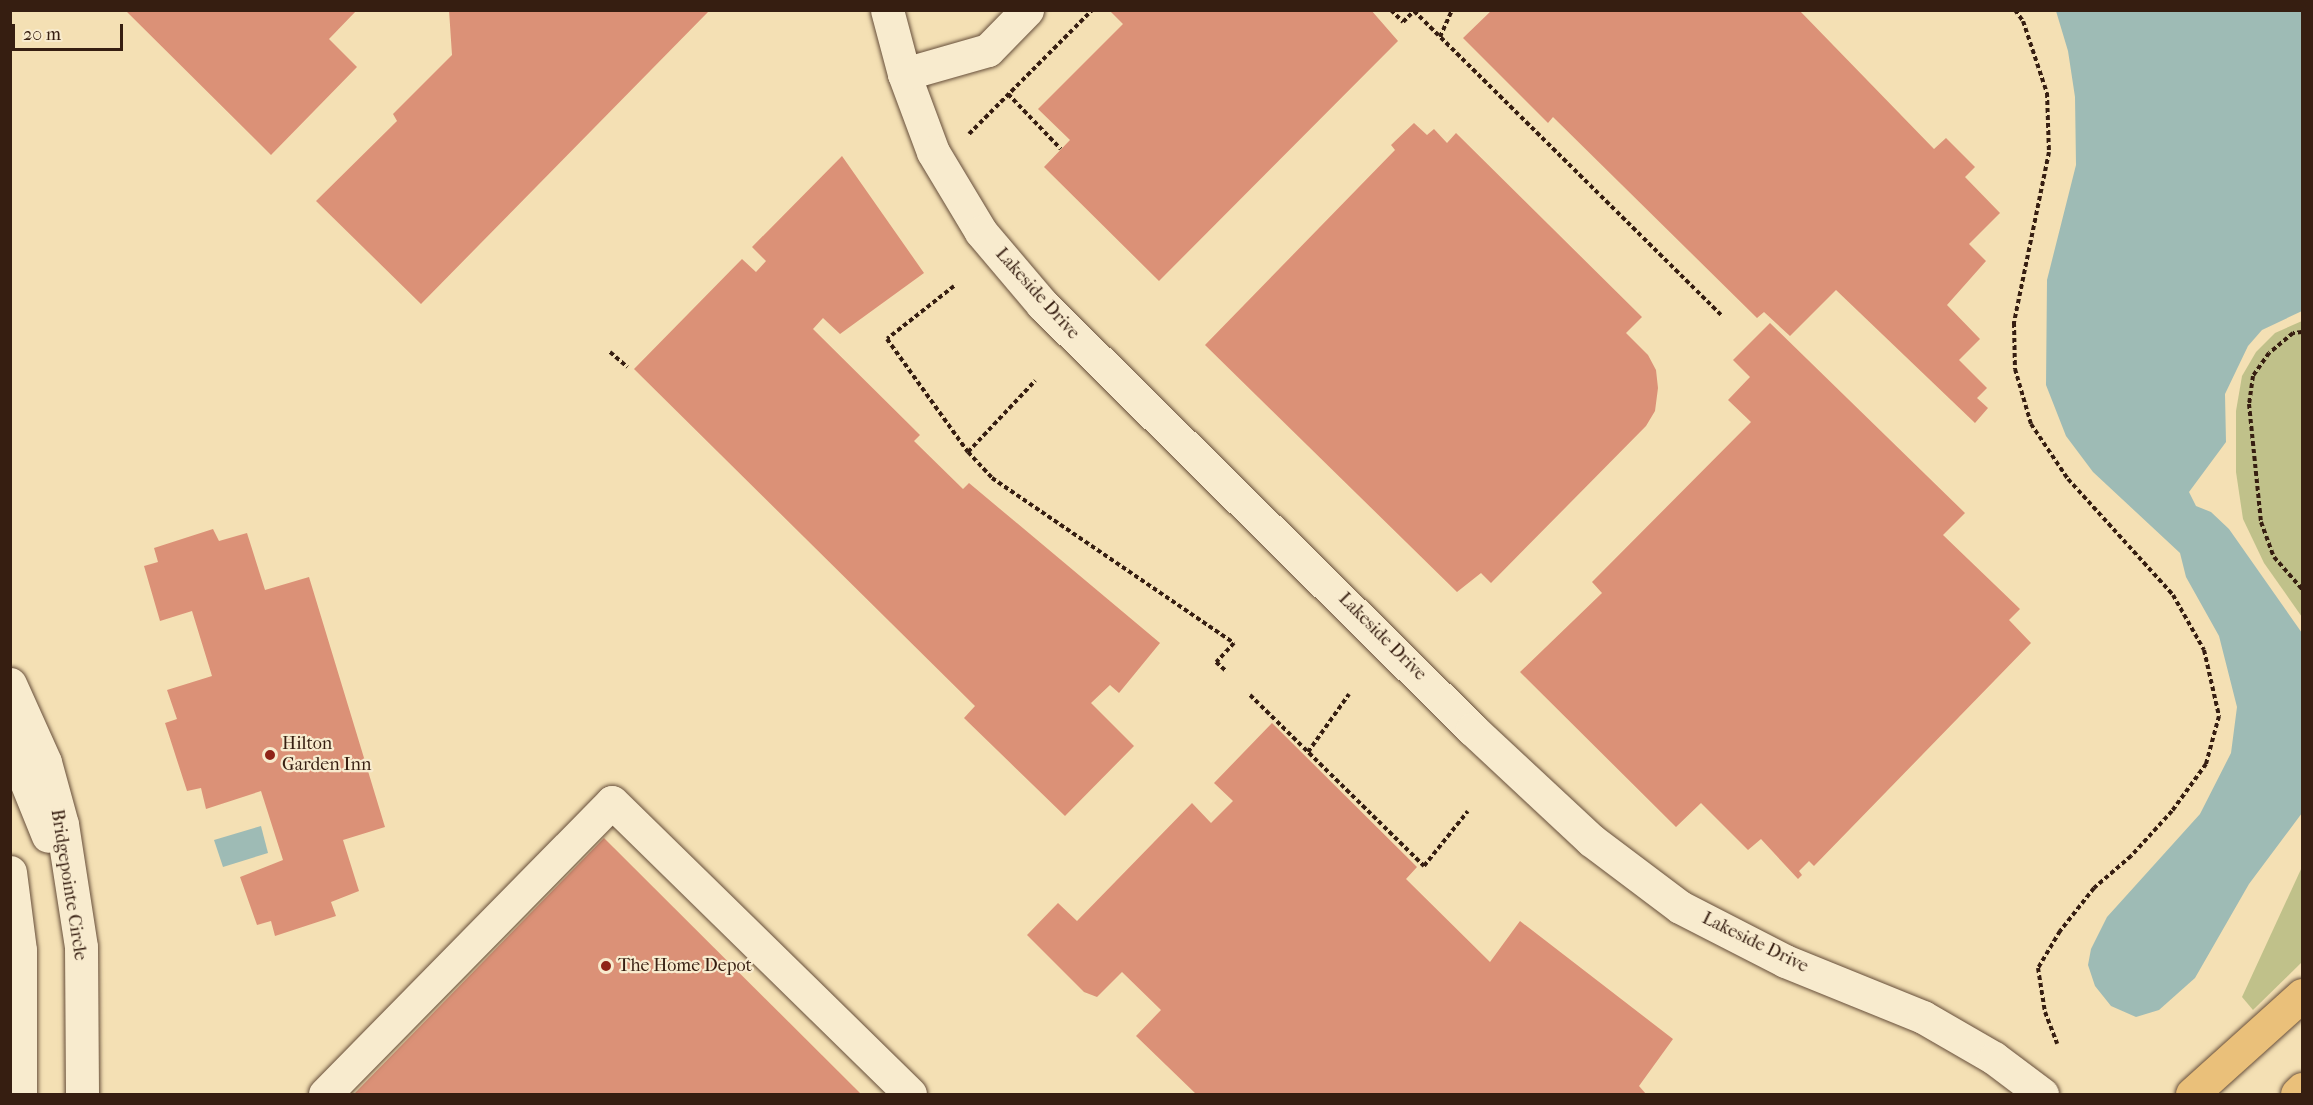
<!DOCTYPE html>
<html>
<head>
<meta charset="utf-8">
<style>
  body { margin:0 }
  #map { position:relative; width:2313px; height:1105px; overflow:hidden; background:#f4e0b4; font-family:"IM FELL French Canon",serif }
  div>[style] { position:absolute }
  .green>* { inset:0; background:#c0c18a }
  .water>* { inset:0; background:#9ebbb5 }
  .building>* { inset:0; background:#db9177 }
  .path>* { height:4px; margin-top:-2px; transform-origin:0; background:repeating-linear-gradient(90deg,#361e11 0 4.5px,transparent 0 7.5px) }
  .roads { filter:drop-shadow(0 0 2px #664e3a) drop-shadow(0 0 2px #664e3a) }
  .minor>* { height:33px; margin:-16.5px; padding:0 16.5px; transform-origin:16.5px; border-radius:16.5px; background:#f8ebce }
  .major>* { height:33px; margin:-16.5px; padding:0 16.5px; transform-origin:16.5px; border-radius:16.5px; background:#eac07a }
  .dots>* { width:16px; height:16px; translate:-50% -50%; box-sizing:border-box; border:3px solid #f8ebce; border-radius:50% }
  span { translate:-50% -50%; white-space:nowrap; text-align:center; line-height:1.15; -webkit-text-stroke:4.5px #f8ebce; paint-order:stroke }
  .street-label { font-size:18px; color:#361e11 }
  .poi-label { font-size:18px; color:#361e11 }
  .left { translate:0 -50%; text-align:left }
  .frame { position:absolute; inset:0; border:12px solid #361e11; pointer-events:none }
  .scale { position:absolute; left:12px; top:24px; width:111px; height:27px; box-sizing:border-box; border:3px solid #361e11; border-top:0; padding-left:8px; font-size:18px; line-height:21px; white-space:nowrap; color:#361e11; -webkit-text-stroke:4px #f8ebce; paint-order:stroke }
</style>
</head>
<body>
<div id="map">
  <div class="green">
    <div style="clip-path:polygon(2302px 321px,2302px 617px,2264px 563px,2243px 519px,2236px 472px,2236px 411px,2242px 376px,2256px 352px,2275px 333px)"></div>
    <div style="clip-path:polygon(2302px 867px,2302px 962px,2253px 1010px,2242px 997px)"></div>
  </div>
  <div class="water">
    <div style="clip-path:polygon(2056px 11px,2302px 11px,2302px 311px,2262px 330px,2248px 346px,2225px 394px,2226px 442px,2189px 492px,2196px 506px,2211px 512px,2229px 529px,2302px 633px,2302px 813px,2249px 884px,2195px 978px,2159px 1010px,2136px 1017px,2111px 1006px,2095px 986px,2088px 965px,2091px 949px,2107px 917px,2200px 814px,2231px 753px,2237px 707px,2219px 636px,2186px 577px,2180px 553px,2093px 472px,2066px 436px,2046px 385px,2047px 280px,2076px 165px,2075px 97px,2068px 51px)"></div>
    <div style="clip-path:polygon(261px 826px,268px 853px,223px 867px,214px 840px)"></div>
  </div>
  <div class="building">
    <div style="clip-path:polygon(125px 10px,357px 10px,329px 39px,357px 67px,271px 155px)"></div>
    <div style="clip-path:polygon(449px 10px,708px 12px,421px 304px,316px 201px,397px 121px,393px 114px,452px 55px)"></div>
    <div style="clip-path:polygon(1109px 10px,1371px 10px,1398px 41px,1159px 281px,1044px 167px,1070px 140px,1038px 109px,1123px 24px)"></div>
    <div style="clip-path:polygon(1492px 10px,1799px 10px,1934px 149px,1946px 138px,1975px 167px,1965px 177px,2000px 213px,1969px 244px,1986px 261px,1947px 305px,1980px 339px,1959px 360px,1987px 388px,1977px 398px,1988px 408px,1975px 423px,1836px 290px,1790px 336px,1764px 312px,1757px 318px,1553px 117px,1548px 123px,1463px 38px)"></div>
    <div style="clip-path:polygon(1414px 123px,1427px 135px,1434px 129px,1447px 143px,1456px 133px,1642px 317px,1626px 333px,1648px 355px,1656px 370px,1658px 388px,1655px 411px,1646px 426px,1491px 583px,1481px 573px,1457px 592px,1205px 345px,1395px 150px,1391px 145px)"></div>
    <div style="clip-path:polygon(842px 156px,924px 273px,840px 334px,823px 318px,813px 329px,920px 435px,914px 441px,963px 489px,969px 483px,1160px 643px,1119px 693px,1110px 685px,1091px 703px,1134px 746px,1065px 816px,964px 718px,975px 706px,634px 369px,742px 259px,756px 272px,766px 261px,752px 247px)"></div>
    <div style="clip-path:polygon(1770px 323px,1965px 513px,1943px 535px,2020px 609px,2009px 620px,2031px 643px,1814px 866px,1809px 861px,1799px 871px,1802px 875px,1798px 879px,1761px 839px,1748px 850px,1701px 803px,1676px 827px,1520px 672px,1602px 593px,1592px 582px,1751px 422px,1728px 400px,1750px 377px,1733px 360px)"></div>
    <div style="clip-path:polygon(213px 529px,219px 541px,247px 533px,265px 590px,309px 577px,385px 827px,343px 840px,359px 891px,331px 902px,336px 916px,275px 936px,271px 921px,257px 925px,240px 877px,283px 860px,261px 791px,206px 809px,201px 788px,187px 791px,165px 723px,177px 719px,167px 690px,212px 676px,192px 611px,160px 621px,144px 566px,158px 562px,154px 548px)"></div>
    <div style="clip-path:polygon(1272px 723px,1417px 867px,1406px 879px,1490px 962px,1520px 921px,1673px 1039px,1639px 1086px,1646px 1094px,1196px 1094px,1136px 1036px,1161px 1010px,1122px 972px,1097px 997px,1084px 992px,1027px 935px,1058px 903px,1077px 921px,1192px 803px,1211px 823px,1233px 801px,1214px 783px)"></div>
    <div style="clip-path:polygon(604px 838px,861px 1094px,354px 1094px)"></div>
  </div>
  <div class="path">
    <div style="left:1391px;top:10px;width:17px;rotate:45deg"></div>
    <div style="left:1403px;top:22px;width:16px;rotate:-45deg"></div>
    <div style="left:2015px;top:10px;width:14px;rotate:54deg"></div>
    <div style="left:2023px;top:21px;width:76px;rotate:71.6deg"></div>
    <div style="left:2047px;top:93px;width:59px;rotate:88.1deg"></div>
    <div style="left:2049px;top:152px;width:175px;rotate:101.6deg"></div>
    <div style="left:2014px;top:323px;width:46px;rotate:88.8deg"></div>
    <div style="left:2015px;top:369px;width:57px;rotate:73.8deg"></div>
    <div style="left:2031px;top:424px;width:66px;rotate:56.1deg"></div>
    <div style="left:2068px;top:479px;width:156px;rotate:47.8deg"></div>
    <div style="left:2173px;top:595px;width:63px;rotate:60.6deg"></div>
    <div style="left:2204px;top:650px;width:68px;rotate:77.2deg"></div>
    <div style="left:2219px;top:716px;width:50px;rotate:105.2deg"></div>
    <div style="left:2206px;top:764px;width:58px;rotate:125.9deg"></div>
    <div style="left:2172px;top:811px;width:61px;rotate:132.3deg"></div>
    <div style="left:2131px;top:856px;width:49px;rotate:139.1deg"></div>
    <div style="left:2094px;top:888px;width:55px;rotate:128.3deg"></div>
    <div style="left:2060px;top:931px;width:43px;rotate:120.7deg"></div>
    <div style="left:2038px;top:968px;width:45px;rotate:81deg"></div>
    <div style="left:2045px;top:1012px;width:34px;rotate:69deg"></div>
    <div style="left:1414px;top:11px;width:433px;rotate:44.7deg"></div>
    <div style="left:1440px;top:37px;width:30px;rotate:-66deg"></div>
    <div style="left:1008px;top:94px;width:76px;rotate:46.1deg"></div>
    <div style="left:969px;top:134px;width:175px;rotate:-45.2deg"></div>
    <div style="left:954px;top:286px;width:85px;rotate:141.7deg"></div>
    <div style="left:887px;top:339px;width:139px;rotate:54.4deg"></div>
    <div style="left:968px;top:452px;width:98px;rotate:-46.7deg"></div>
    <div style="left:2302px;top:332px;width:9px;rotate:174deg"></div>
    <div style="left:2293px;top:333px;width:31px;rotate:140deg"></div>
    <div style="left:2269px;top:353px;width:28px;rotate:125deg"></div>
    <div style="left:2253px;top:376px;width:28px;rotate:98deg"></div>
    <div style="left:2249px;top:404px;width:119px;rotate:84.2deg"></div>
    <div style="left:2261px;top:522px;width:37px;rotate:70deg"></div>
    <div style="left:2274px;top:557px;width:43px;rotate:48.8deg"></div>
    <div style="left:610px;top:352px;width:23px;rotate:41deg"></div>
    <div style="left:968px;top:452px;width:35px;rotate:47deg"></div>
    <div style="left:992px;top:478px;width:293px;rotate:34.3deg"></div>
    <div style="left:1234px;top:643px;width:26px;rotate:133deg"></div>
    <div style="left:1216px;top:662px;width:15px;rotate:42deg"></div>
    <div style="left:1250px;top:695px;width:244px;rotate:44.5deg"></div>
    <div style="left:1424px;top:866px;width:70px;rotate:-51.3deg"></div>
    <div style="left:1308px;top:752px;width:71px;rotate:-54.7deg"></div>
  </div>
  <div class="roads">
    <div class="minor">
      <div style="left:887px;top:10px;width:66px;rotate:75.1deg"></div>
      <div style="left:904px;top:74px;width:83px;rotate:69.6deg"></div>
      <div style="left:933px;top:152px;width:93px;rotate:59deg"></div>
      <div style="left:981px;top:232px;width:94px;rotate:49.7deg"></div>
      <div style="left:1042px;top:304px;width:605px;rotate:44.66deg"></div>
      <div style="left:1472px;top:729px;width:163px;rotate:43deg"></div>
      <div style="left:1591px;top:840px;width:111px;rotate:37deg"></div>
      <div style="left:1680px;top:907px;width:118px;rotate:27.2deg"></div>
      <div style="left:1785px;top:961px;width:149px;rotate:22.1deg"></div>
      <div style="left:1923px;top:1017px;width:82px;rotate:30deg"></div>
      <div style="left:1994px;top:1058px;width:60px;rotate:36.9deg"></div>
      <div style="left:904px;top:74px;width:87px;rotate:-15.9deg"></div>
      <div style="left:988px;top:50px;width:56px;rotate:-45.7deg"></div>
      <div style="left:10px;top:684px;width:85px;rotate:65.8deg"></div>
      <div style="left:45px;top:762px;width:64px;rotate:74.7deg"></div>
      <div style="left:62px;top:824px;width:124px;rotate:81.2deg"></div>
      <div style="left:81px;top:947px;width:147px;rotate:89.6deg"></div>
      <div style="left:10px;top:742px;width:101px;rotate:68deg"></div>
      <div style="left:10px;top:872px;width:79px;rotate:82.7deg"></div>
      <div style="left:20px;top:950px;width:144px;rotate:90deg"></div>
      <div style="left:325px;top:1094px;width:409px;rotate:-45.5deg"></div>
      <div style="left:612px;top:802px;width:417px;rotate:44.4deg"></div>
    </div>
    <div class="major">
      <div style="left:2192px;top:1094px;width:148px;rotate:-42deg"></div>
      <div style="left:2297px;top:1094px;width:7px;rotate:-45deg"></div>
    </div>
  </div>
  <div class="dots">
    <div style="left:270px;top:755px;background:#8f2418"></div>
    <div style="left:606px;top:966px;background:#8f2418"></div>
  </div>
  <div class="street-label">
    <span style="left:1037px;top:294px;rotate:48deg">Lakeside Drive</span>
    <span style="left:1382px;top:637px;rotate:45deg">Lakeside Drive</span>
    <span style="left:68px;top:885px;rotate:81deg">Bridgepointe Circle</span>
    <span style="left:1755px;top:943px;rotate:26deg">Lakeside Drive</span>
  </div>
  <div class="poi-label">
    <span class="left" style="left:282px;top:755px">Hilton<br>Garden Inn</span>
    <span class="left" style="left:618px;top:966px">The Home Depot</span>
  </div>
  <div class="frame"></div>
  <div class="scale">20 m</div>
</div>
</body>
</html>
